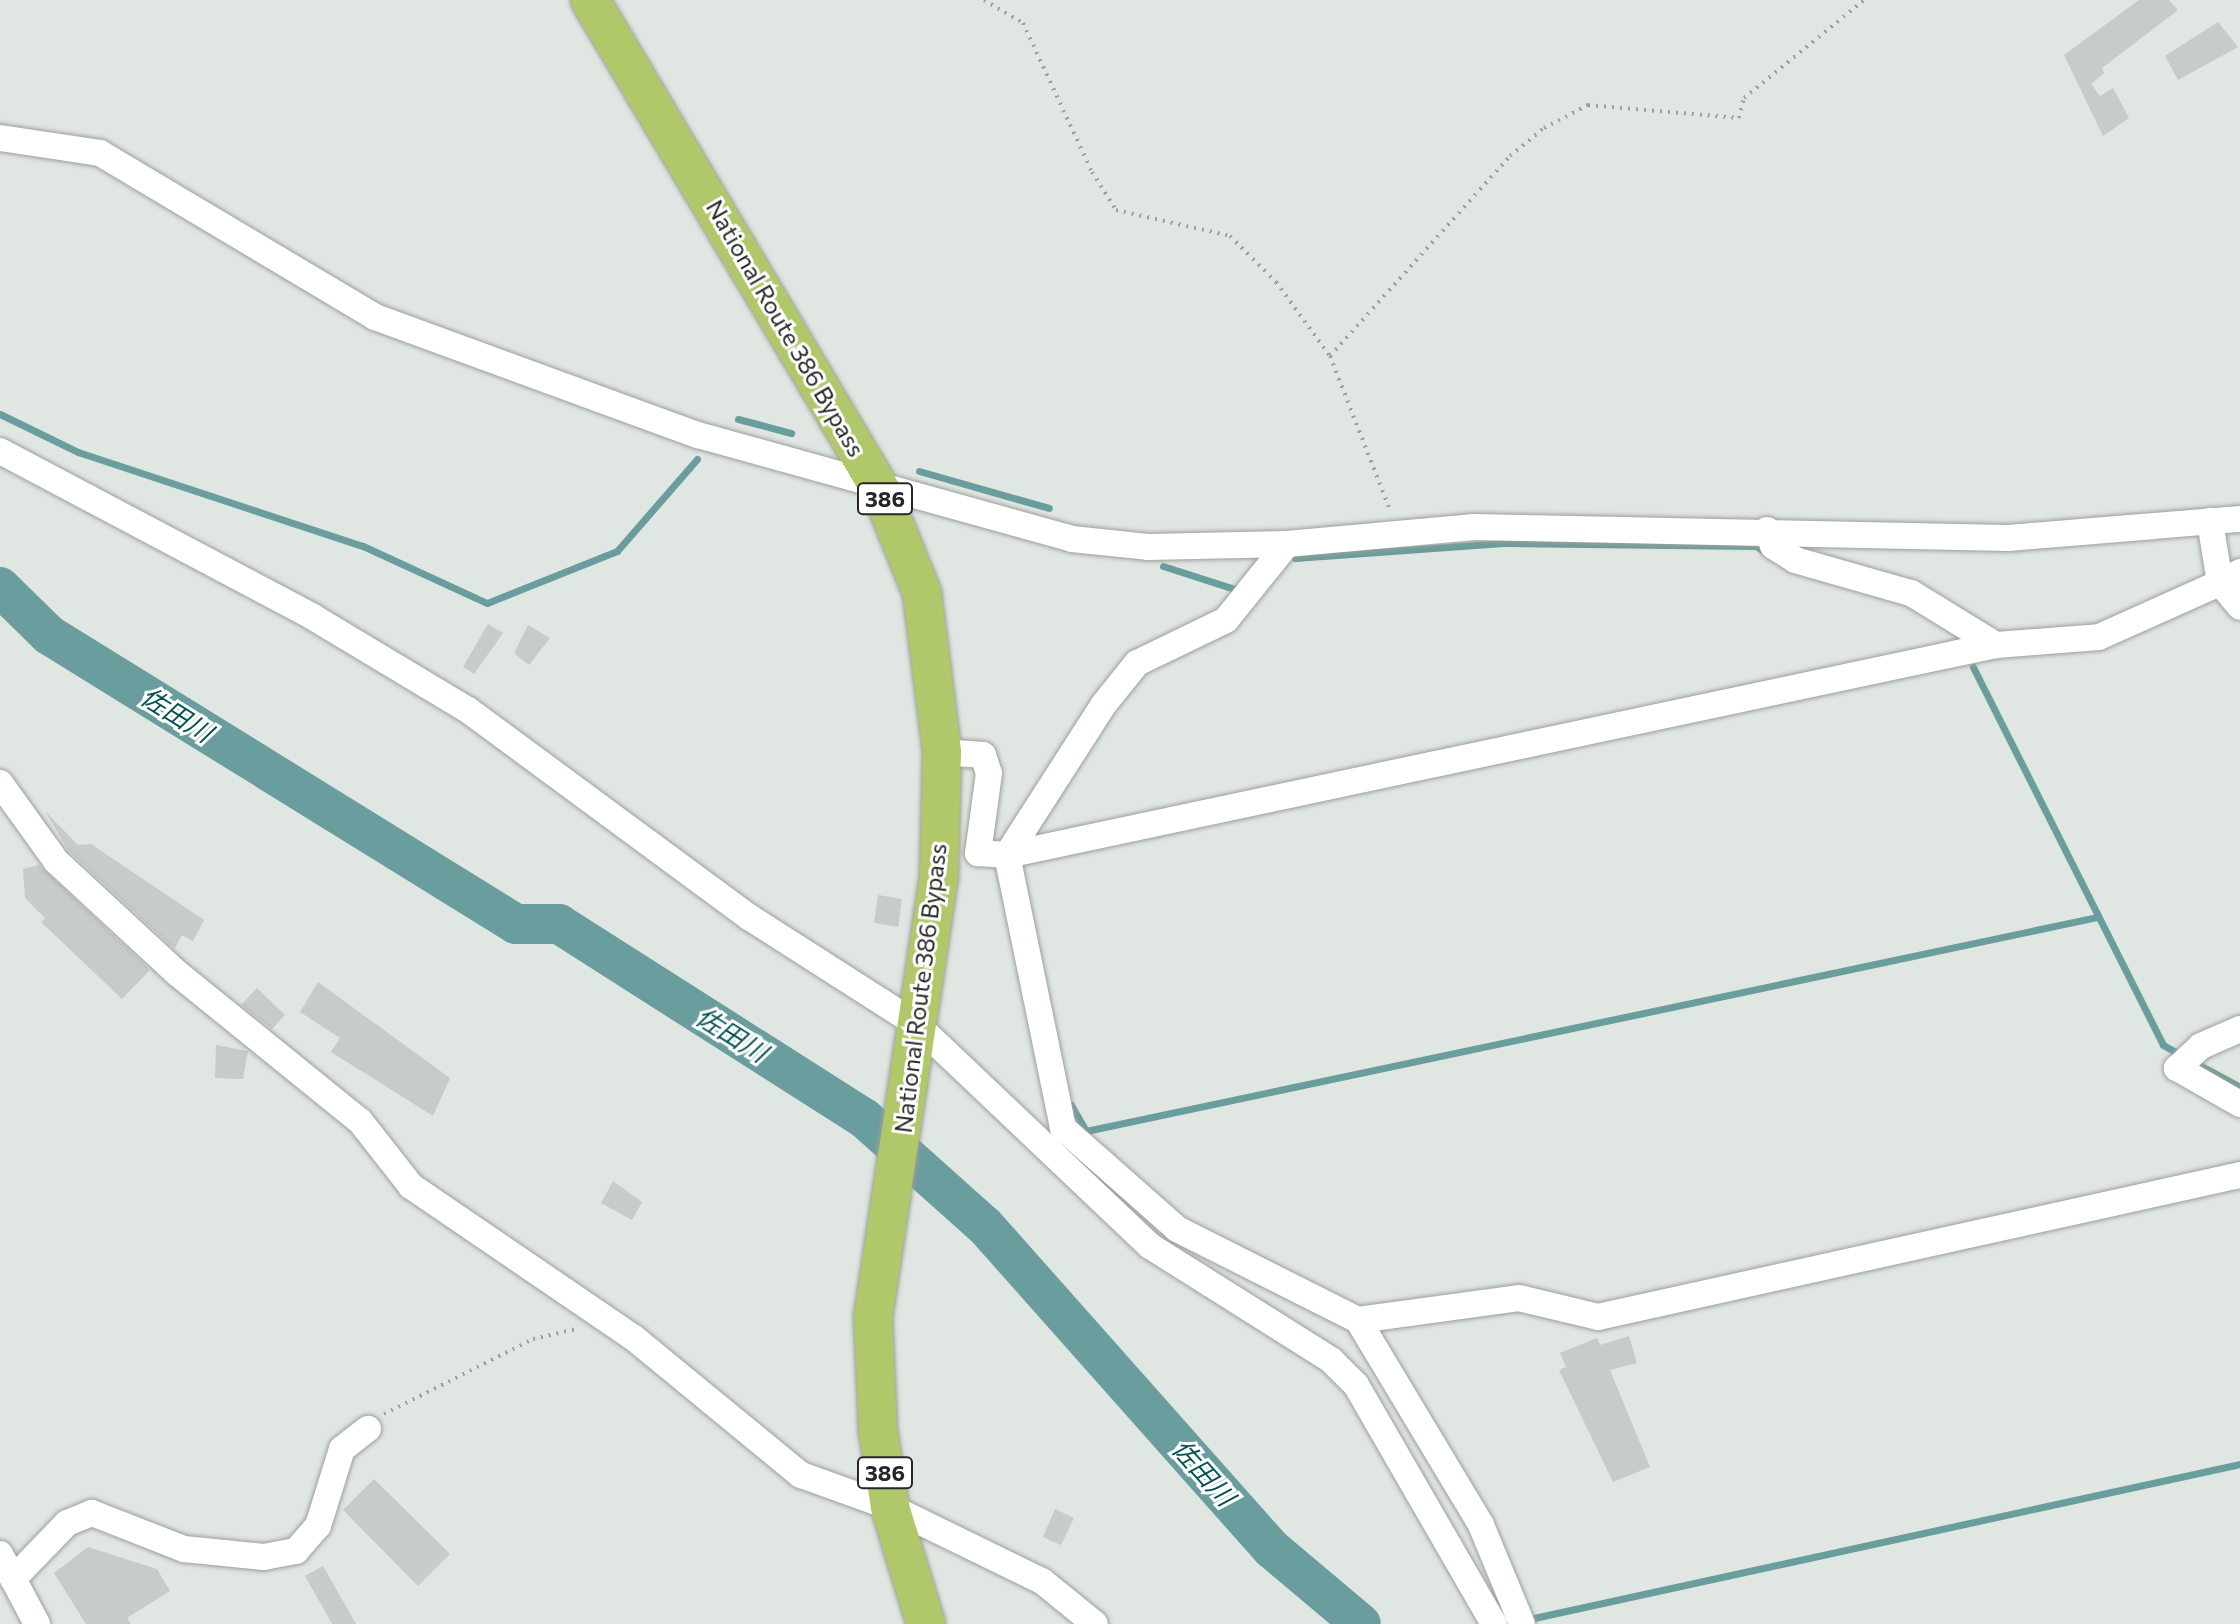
<!DOCTYPE html>
<html>
<head>
<meta charset="utf-8">
<style>
  body { margin:0 }
  #map { position:relative; width:2240px; height:1624px; overflow:hidden; background:#e0e6e1; font-family:Commissioner,"Noto Sans JP",sans-serif }
  div>[style] { position:absolute }
  .stream>* { height:7px; margin:-3.5px; padding:0 3.5px; transform-origin:3.5px; border-radius:3.5px; background:#6a9d9d }
  .river>* { height:40px; margin:-20px; padding:0 20px; transform-origin:20px; border-radius:20px; background:#6a9d9d }
  .building>* { inset:0; background:#c5ccc9 }
  .path>* { height:4px; margin-top:-2px; transform-origin:0; background:repeating-linear-gradient(90deg,#9ca09c 0 2px,transparent 0 8px) }
  .roads { filter:drop-shadow(0 0 2px #9ba09b) drop-shadow(0 0 2px #9ba09b) }
  .minor>* { height:26px; margin:-13px; padding:0 13px; transform-origin:13px; border-radius:13px; background:#fff }
  .highway>* { height:38px; margin:-19px; padding:0 19px; transform-origin:19px; border-radius:19px; background:#b0c869 }
  span { translate:-50% -50%; white-space:nowrap; text-align:center; line-height:1.15; -webkit-text-stroke:6px #fff; paint-order:stroke }
  .shield-label span { padding:2px 6px; background:#fff; border:2px solid; border-radius:6px; -webkit-text-stroke-width:0 }
  .shield-label { font-size:22px; color:#252625; font-weight:700 }
  .street-label { font-size:24px; color:#252625 }
  .water-label { font-size:26px; color:#055454; font-style:italic }
</style>
</head>
<body>
<div id="map">
  <div class="stream">
    <div style="left:0;top:414px;width:87px;rotate:26deg"></div>
    <div style="left:78px;top:452px;width:300px;rotate:18.3deg"></div>
    <div style="left:363px;top:546px;width:136px;rotate:24.7deg"></div>
    <div style="left:487px;top:603px;width:140px;rotate:-21.8deg"></div>
    <div style="left:617px;top:551px;width:122px;rotate:-49deg"></div>
    <div style="left:738px;top:419px;width:55px;rotate:14.8deg"></div>
    <div style="left:919px;top:471px;width:135px;rotate:15.9deg"></div>
    <div style="left:1295px;top:558px;width:212px;rotate:-4.1deg"></div>
    <div style="left:1506px;top:543px;width:250px;rotate:0.7deg"></div>
    <div style="left:1756px;top:546px;width:12px;rotate:35deg"></div>
    <div style="left:1163px;top:566px;width:82px;rotate:17.8deg"></div>
    <div style="left:1973px;top:667px;width:423px;rotate:63.3deg"></div>
    <div style="left:2163px;top:1045px;width:23px;rotate:29deg"></div>
    <div style="left:2194px;top:1062px;width:52px;rotate:28.5deg"></div>
    <div style="left:1071px;top:1105px;width:30px;rotate:60deg"></div>
    <div style="left:1086px;top:1131px;width:1033px;rotate:-11.95deg"></div>
    <div style="left:1534px;top:1618px;width:723px;rotate:-12.31deg"></div>
  </div>
  <div class="river">
    <div style="left:0;top:587px;width:69px;rotate:44.4deg"></div>
    <div style="left:49px;top:635px;width:549px;rotate:31.75deg"></div>
    <div style="left:516px;top:924px;width:43px"></div>
    <div style="left:559px;top:924px;width:361px;rotate:32.5deg"></div>
    <div style="left:864px;top:1118px;width:162px;rotate:41.8deg"></div>
    <div style="left:985px;top:1226px;width:432px;rotate:48.4deg"></div>
    <div style="left:1272px;top:1549px;width:116px;rotate:40.1deg"></div>
  </div>
  <div class="building">
    <div style="clip-path:polygon(2139px 0,2169px 0,2178px 10px,2102px 68px,2104px 73px,2091px 84px,2100px 96px,2113px 88px,2129px 118px,2103px 136px,2064px 55px)"></div>
    <div style="clip-path:polygon(2218px 22px,2238px 47px,2178px 80px,2165px 56px)"></div>
    <div style="clip-path:polygon(488px 624px,503px 633px,474px 674px,463px 667px)"></div>
    <div style="clip-path:polygon(528px 625px,550px 638px,529px 665px,514px 653px)"></div>
    <div style="clip-path:polygon(45px 811px,78px 845px,91px 844px,204px 920px,193px 941px,182px 935px,175px 948px,170px 945px,68px 850px)"></div>
    <div style="clip-path:polygon(39px 865px,150px 970px,122px 999px,41px 922px,45px 918px,25px 898px,23px 869px)"></div>
    <div style="clip-path:polygon(878px 895px,902px 899px,898px 927px,874px 923px)"></div>
    <div style="clip-path:polygon(318px 982px,450px 1078px,433px 1116px,331px 1052px,340px 1038px,300px 1012px)"></div>
    <div style="clip-path:polygon(257px 988px,285px 1015px,272px 1029px,241px 1005px)"></div>
    <div style="clip-path:polygon(216px 1045px,248px 1051px,243px 1079px,215px 1078px)"></div>
    <div style="clip-path:polygon(613px 1181px,642px 1202px,632px 1220px,601px 1203px)"></div>
    <div style="clip-path:polygon(1629px 1336px,1637px 1363px,1610px 1370px,1650px 1467px,1613px 1482px,1559px 1370px,1566px 1367px,1560px 1353px,1597px 1338px,1600px 1345px)"></div>
    <div style="clip-path:polygon(374px 1479px,450px 1554px,418px 1586px,343px 1510px)"></div>
    <div style="clip-path:polygon(1055px 1509px,1074px 1518px,1061px 1545px,1043px 1537px)"></div>
    <div style="clip-path:polygon(88px 1547px,157px 1569px,170px 1591px,127px 1618px,131px 1624px,86px 1624px,54px 1573px)"></div>
    <div style="clip-path:polygon(323px 1566px,356px 1624px,332px 1624px,305px 1576px)"></div>
  </div>
  <div class="path">
    <div style="left:984px;top:0;width:45px;rotate:30.5deg"></div>
    <div style="left:1023px;top:23px;width:164px;rotate:65.2deg"></div>
    <div style="left:1092px;top:172px;width:45px;rotate:57.7deg"></div>
    <div style="left:1116px;top:210px;width:117px;rotate:12.8deg"></div>
    <div style="left:1230px;top:236px;width:65px;rotate:45deg"></div>
    <div style="left:1276px;top:282px;width:92px;rotate:53.9deg"></div>
    <div style="left:1330px;top:356px;width:165px;rotate:68.7deg"></div>
    <div style="left:1330px;top:356px;width:269px;rotate:-48deg"></div>
    <div style="left:1510px;top:156px;width:44px;rotate:-39.5deg"></div>
    <div style="left:1544px;top:128px;width:50px;rotate:-27.6deg"></div>
    <div style="left:1588px;top:105px;width:152px;rotate:4.9deg"></div>
    <div style="left:1739px;top:118px;width:21px;rotate:-76deg"></div>
    <div style="left:1744px;top:98px;width:155px;rotate:-39.2deg"></div>
    <div style="left:384px;top:1414px;width:167px;rotate:-26.7deg"></div>
    <div style="left:533px;top:1339px;width:44px;rotate:-13.1deg"></div>
  </div>
  <div class="roads">
    <div class="minor">
      <div style="left:0;top:138px;width:101px;rotate:8.5deg"></div>
      <div style="left:100px;top:153px;width:320px;rotate:30.8deg"></div>
      <div style="left:375px;top:317px;width:344px;rotate:20.1deg"></div>
      <div style="left:698px;top:435px;width:388px;rotate:15.5deg"></div>
      <div style="left:1072px;top:539px;width:76px;rotate:6deg"></div>
      <div style="left:1148px;top:547px;width:139px;rotate:-1.2deg"></div>
      <div style="left:1287px;top:544px;width:188px;rotate:-5.2deg"></div>
      <div style="left:1474px;top:527px;width:534px;rotate:1.18deg"></div>
      <div style="left:2008px;top:538px;width:233px;rotate:-4.7deg"></div>
      <div style="left:0;top:451px;width:354px;rotate:27.9deg"></div>
      <div style="left:313px;top:617px;width:181px;rotate:31deg"></div>
      <div style="left:468px;top:710px;width:349px;rotate:36.4deg"></div>
      <div style="left:749px;top:917px;width:197px;rotate:32.6deg"></div>
      <div style="left:915px;top:1023px;width:324px;rotate:43.5deg"></div>
      <div style="left:1150px;top:1246px;width:214px;rotate:32.2deg"></div>
      <div style="left:1331px;top:1360px;width:35px;rotate:45deg"></div>
      <div style="left:1356px;top:1385px;width:276px;rotate:60deg"></div>
      <div style="left:1767px;top:530px;width:17px;rotate:69deg"></div>
      <div style="left:1773px;top:546px;width:26px;rotate:32deg"></div>
      <div style="left:1795px;top:560px;width:121px;rotate:15.9deg"></div>
      <div style="left:1911px;top:593px;width:100px;rotate:31.5deg"></div>
      <div style="left:1287px;top:544px;width:97px;rotate:128.8deg"></div>
      <div style="left:1226px;top:620px;width:99px;rotate:154.2deg"></div>
      <div style="left:1137px;top:663px;width:53px;rotate:128.8deg"></div>
      <div style="left:1104px;top:704px;width:179px;rotate:122.7deg"></div>
      <div style="left:1007px;top:855px;width:279px;rotate:78.4deg"></div>
      <div style="left:1063px;top:1128px;width:152px;rotate:41.5deg"></div>
      <div style="left:1177px;top:1229px;width:203px;rotate:26.7deg"></div>
      <div style="left:1358px;top:1320px;width:239px;rotate:59deg"></div>
      <div style="left:1481px;top:1525px;width:107px;rotate:67.5deg"></div>
      <div style="left:2240px;top:572px;width:23px;rotate:151deg"></div>
      <div style="left:2220px;top:583px;width:31px;rotate:50deg"></div>
      <div style="left:942px;top:752px;width:41px;rotate:4.2deg"></div>
      <div style="left:983px;top:755px;width:19px;rotate:72deg"></div>
      <div style="left:989px;top:773px;width:81px;rotate:97.8deg"></div>
      <div style="left:978px;top:853px;width:29px;rotate:4deg"></div>
      <div style="left:1007px;top:855px;width:1011px;rotate:-11.99deg"></div>
      <div style="left:1996px;top:645px;width:103px;rotate:-4.4deg"></div>
      <div style="left:2099px;top:637px;width:133px;rotate:-24.1deg"></div>
      <div style="left:2220px;top:583px;width:63px;rotate:-99.2deg"></div>
      <div style="left:0;top:783px;width:96px;rotate:54.3deg"></div>
      <div style="left:56px;top:861px;width:165px;rotate:42.8deg"></div>
      <div style="left:177px;top:973px;width:235px;rotate:39deg"></div>
      <div style="left:360px;top:1121px;width:83px;rotate:51.9deg"></div>
      <div style="left:411px;top:1186px;width:270px;rotate:34.3deg"></div>
      <div style="left:634px;top:1338px;width:216px;rotate:39.4deg"></div>
      <div style="left:801px;top:1475px;width:95px;rotate:19.8deg"></div>
      <div style="left:890px;top:1507px;width:169px;rotate:26deg"></div>
      <div style="left:1042px;top:1581px;width:68px;rotate:39.1deg"></div>
      <div style="left:2240px;top:1029px;width:43px;rotate:156.4deg"></div>
      <div style="left:2201px;top:1046px;width:33px;rotate:137deg"></div>
      <div style="left:2177px;top:1068px;width:73px;rotate:29.7deg"></div>
      <div style="left:1358px;top:1320px;width:162px;rotate:-7.8deg"></div>
      <div style="left:1519px;top:1298px;width:81px;rotate:13.5deg"></div>
      <div style="left:1598px;top:1317px;width:658px;rotate:-12.47deg"></div>
      <div style="left:0;top:1554px;width:79px;rotate:62.1deg"></div>
      <div style="left:13px;top:1579px;width:78px;rotate:-46deg"></div>
      <div style="left:67px;top:1523px;width:27px;rotate:-22deg"></div>
      <div style="left:92px;top:1513px;width:99px;rotate:21.4deg"></div>
      <div style="left:184px;top:1549px;width:80px;rotate:5.7deg"></div>
      <div style="left:264px;top:1557px;width:33px;rotate:-11deg"></div>
      <div style="left:296px;top:1551px;width:33px;rotate:-49deg"></div>
      <div style="left:318px;top:1526px;width:81px;rotate:-72.7deg"></div>
      <div style="left:342px;top:1449px;width:33px;rotate:-38deg"></div>
    </div>
    <div class="highway">
      <div style="left:590px;top:0;width:569px;rotate:59.33deg"></div>
      <div style="left:880px;top:489px;width:112px;rotate:68deg"></div>
      <div style="left:922px;top:593px;width:160px;rotate:82.8deg"></div>
      <div style="left:942px;top:752px;width:124px;rotate:91.4deg"></div>
      <div style="left:939px;top:876px;width:446px;rotate:98.5deg"></div>
      <div style="left:873px;top:1317px;width:114px;rotate:87.5deg"></div>
      <div style="left:878px;top:1431px;width:77px;rotate:81deg"></div>
      <div style="left:890px;top:1507px;width:122px;rotate:72.9deg"></div>
    </div>
  </div>
  <div class="shield-label">
    <span style="left:885px;top:499px">386</span>
    <span style="left:885px;top:1473px">386</span>
  </div>
  <div class="street-label">
    <span style="left:786px;top:328px;rotate:60deg">National Route 386 Bypass</span>
    <span style="left:920px;top:988px;rotate:-83deg">National Route 386 Bypass</span>
  </div>
  <div class="water-label">
    <span style="left:177px;top:714px;rotate:32deg">佐田川</span>
    <span style="left:732px;top:1034px;rotate:32deg">佐田川</span>
    <span style="left:1204px;top:1472px;rotate:48deg">佐田川</span>
  </div>
</div>
</body>
</html>
